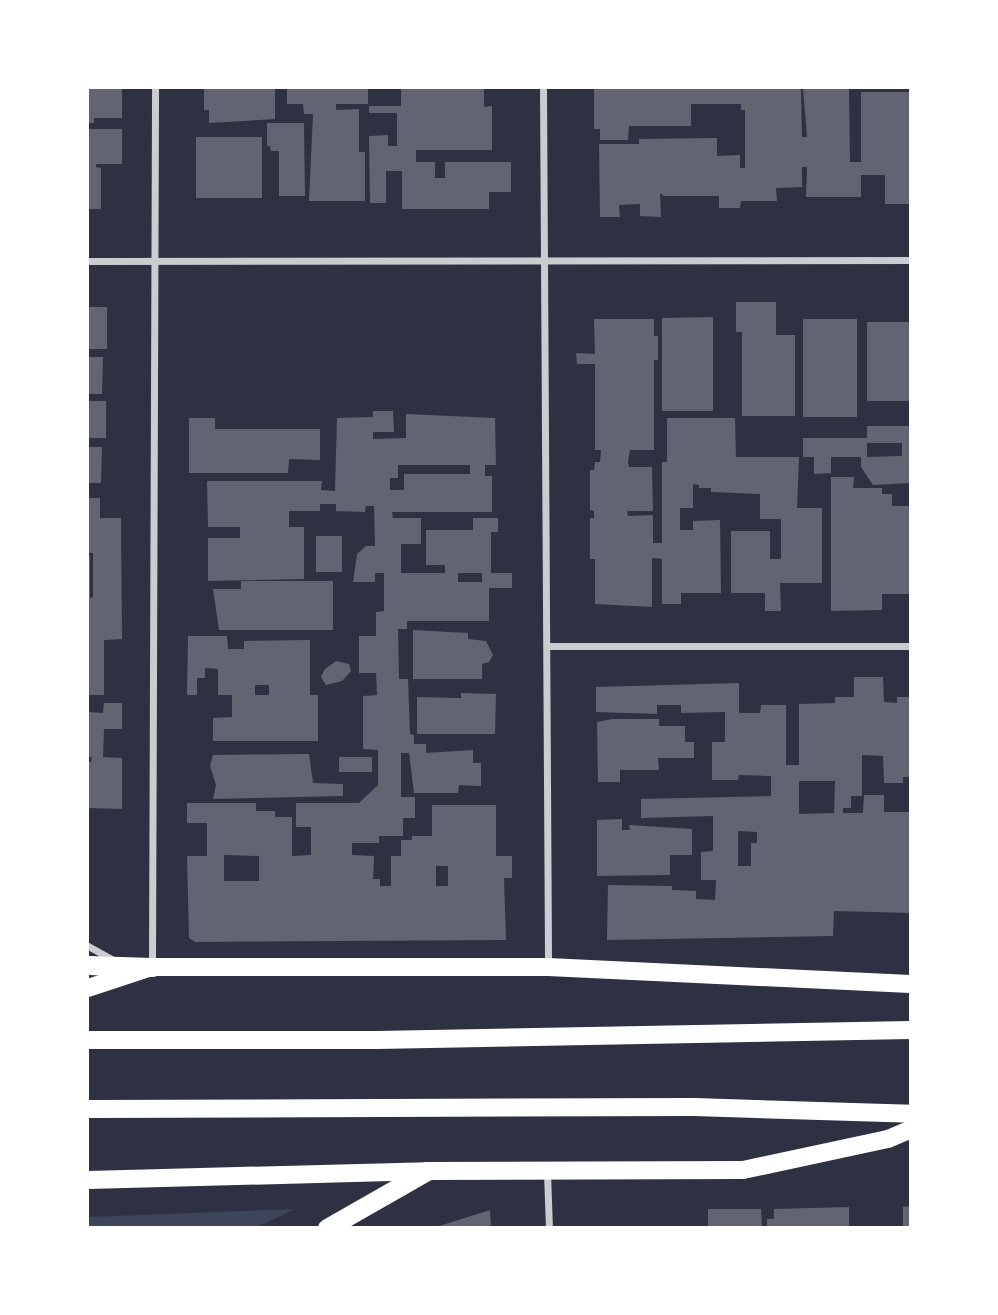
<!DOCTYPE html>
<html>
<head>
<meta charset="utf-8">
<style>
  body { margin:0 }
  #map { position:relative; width:998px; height:1315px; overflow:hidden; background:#2d3142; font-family:"PT Sans",sans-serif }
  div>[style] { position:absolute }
  .green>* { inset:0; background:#3c4559 }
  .building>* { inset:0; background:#626471 }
  .minor>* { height:7px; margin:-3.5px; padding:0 3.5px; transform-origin:3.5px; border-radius:3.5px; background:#caccd0 }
  .primary>* { height:18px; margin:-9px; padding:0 9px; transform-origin:9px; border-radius:9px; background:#fff }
  .trunk>* { height:19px; margin:-9.5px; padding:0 9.5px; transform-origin:9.5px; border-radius:9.5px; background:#fff }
  span { translate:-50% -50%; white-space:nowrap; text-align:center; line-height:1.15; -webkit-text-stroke:5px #fff; paint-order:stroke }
  .frame { position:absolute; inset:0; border:89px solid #fff; pointer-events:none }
</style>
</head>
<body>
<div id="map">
  <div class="green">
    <div style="clip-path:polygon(295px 1209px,257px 1227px,88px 1227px,88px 1217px)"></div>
  </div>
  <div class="building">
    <div style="clip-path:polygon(88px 88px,122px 88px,122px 118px,94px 118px,94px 123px,88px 123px)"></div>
    <div style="clip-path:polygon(204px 88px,275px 88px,275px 119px,209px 123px,209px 110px,204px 110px)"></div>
    <div style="clip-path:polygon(287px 88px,368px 88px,368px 104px,336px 104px,336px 110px,359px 109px,359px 152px,365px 152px,365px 201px,309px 201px,313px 114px,304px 114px,303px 104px,287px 104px)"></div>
    <div style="clip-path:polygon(401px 88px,484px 88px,484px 107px,492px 106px,492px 150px,416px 150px,416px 162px,435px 162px,435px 178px,445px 178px,445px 162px,511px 162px,511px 192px,489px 192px,489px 209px,402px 209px,402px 171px,386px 171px,386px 203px,370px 203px,369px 136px,388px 135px,388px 146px,397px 146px,397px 113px,369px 113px,369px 106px,401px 106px)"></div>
    <div style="clip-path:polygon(594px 88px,801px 88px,802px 137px,807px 137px,803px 88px,849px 88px,850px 162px,861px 162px,861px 92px,909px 92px,911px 204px,885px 204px,885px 175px,861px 175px,861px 197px,806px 197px,807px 167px,802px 167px,802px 187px,776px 188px,777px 201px,741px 201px,740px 208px,719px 208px,719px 196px,664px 196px,660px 193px,661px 217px,640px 216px,640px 204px,619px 205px,620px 217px,600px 217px,599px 144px,639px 144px,639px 139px,717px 138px,717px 156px,740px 155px,740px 168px,745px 168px,745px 110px,741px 110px,741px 104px,691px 104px,691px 126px,629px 126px,628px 140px,600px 140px,600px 129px,594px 129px)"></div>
    <div style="clip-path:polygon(267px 123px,304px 123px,305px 196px,279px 196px,279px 151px,271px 151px,270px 146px,267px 146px)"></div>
    <div style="clip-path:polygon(88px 129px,122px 129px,122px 164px,96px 164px,96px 167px,101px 168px,101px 209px,88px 209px)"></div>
    <div style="clip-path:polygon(196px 137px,262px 137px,262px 198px,196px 198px)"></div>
    <div style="clip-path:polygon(736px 302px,776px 302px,776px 335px,795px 335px,795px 416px,742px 416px,742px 332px,736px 332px)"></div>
    <div style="clip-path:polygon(88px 307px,107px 307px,107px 349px,88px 349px)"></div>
    <div style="clip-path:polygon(713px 317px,713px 411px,662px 411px,662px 318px)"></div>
    <div style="clip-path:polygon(594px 319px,654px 319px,654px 336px,658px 336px,658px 360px,654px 360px,654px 450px,630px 450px,628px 462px,629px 467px,652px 467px,653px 511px,627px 511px,628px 516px,653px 515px,653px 543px,662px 543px,662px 462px,667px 462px,667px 418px,735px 418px,736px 457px,799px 457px,797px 508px,822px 508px,822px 583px,780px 583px,781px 611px,765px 611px,765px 593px,731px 593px,731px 531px,770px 531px,770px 559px,781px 559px,781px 519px,760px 519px,760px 494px,711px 492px,711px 488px,699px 488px,699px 485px,693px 484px,693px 508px,680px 508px,680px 530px,693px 530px,693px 521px,720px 520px,721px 593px,681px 593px,681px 604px,662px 604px,662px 559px,652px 558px,652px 607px,595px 604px,595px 559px,590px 559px,590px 518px,594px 518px,594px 511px,590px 510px,590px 470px,594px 470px,595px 462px,600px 462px,601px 450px,595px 450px,595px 364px,577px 364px,576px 353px,595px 354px)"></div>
    <div style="clip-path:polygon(803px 319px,857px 319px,857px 417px,803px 417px)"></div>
    <div style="clip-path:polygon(867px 322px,911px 322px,911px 401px,867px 401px)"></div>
    <div style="clip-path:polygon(88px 357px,103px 357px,102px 394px,88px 394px)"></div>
    <div style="clip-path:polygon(88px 401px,106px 401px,106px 438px,88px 438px)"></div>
    <div style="clip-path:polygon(evenodd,373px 411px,393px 411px,394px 432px,373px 432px,373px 439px,406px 438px,406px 414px,495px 418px,496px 465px,485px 465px,485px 476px,492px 476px,492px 512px,392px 512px,393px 518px,421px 518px,421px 544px,401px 544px,401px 573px,445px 573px,445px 565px,426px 565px,426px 530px,473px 530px,473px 518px,498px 518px,498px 532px,491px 532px,491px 573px,512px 573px,512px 588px,489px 588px,489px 621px,407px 621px,407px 629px,398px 629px,399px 679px,408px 679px,410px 734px,414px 735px,414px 744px,426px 744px,426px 753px,473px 750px,473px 763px,481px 763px,481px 786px,459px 785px,458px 793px,414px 793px,409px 753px,401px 753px,401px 797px,415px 797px,415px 818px,403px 818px,403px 836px,379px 836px,379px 843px,352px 843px,352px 855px,374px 856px,373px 879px,380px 879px,380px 886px,391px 886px,391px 856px,401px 856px,401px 840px,412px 840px,412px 836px,432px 836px,432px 805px,496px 805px,496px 856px,512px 856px,512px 878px,504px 878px,506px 940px,195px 942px,189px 938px,187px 856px,207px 856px,207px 823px,187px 823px,187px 803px,256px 803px,256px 811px,275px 811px,275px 817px,292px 817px,292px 856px,311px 855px,311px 827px,296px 827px,296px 803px,359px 803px,378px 785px,378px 750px,363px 749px,363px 696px,377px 695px,376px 673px,359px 673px,359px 636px,376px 636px,376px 612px,384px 611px,384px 573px,375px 573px,375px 582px,353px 582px,357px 554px,366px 546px,375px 546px,374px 506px,366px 506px,365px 512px,336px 511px,336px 504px,320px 504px,320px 511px,289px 511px,289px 527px,304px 527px,304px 579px,208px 581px,208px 538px,240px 538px,240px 527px,208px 527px,207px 481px,322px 481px,321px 490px,335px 491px,337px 418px,373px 417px,373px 411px,398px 465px,470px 465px,470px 474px,404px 474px,404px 490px,390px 490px,390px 478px,398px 478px,398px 465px,373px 411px,458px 573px,482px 573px,482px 582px,458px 582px,458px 573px,373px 411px,224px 855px,259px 856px,259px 881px,224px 881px,224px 855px,373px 411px,436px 866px,448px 866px,448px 886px,436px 886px,436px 866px)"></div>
    <div style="clip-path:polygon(189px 418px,215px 418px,215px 429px,320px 429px,320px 460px,289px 459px,288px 473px,189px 473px)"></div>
    <div style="clip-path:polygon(evenodd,867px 426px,911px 426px,911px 483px,873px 485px,861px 467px,861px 457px,831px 457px,831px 473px,814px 474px,814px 457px,803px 457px,803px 438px,867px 438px,867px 426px,867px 443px,902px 443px,902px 456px,867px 457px,867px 443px)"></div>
    <div style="clip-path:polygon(88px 447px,102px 447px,101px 483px,88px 483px)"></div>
    <div style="clip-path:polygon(831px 477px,854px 477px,853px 488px,882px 488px,882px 494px,892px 494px,892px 506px,911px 506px,911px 594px,882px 594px,882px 610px,831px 611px)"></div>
    <div style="clip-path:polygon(88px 498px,100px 498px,100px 518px,121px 518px,122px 639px,104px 640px,104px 695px,88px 695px,88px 556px,90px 556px,90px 598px,93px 597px,93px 553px,88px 553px)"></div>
    <div style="clip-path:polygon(316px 536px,342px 536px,342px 572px,316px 572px)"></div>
    <div style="clip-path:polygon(241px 581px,333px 581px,333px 630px,219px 630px,213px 589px,241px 589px)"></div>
    <div style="clip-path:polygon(413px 630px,468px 633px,468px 639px,486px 641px,493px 655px,489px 662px,482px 664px,482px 679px,413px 679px)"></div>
    <div style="clip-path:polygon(evenodd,188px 636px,227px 636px,228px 649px,244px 649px,244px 641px,310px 640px,310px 695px,318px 695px,318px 741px,213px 741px,213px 718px,232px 717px,232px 695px,218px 695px,218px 669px,205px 668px,205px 678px,197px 678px,197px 695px,187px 695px,188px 636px,255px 685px,269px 685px,269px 695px,255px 695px,255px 685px)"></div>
    <div style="clip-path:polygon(336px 661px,349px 664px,351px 671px,342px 681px,326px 685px,321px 677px,325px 669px)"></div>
    <div style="clip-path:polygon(evenodd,854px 677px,883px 677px,884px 702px,897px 703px,897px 697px,911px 697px,911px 777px,903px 777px,903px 783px,884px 783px,883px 756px,862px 755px,862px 796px,851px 796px,851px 808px,843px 808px,843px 813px,863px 813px,864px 795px,884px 795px,884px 812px,911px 812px,911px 913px,834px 911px,833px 936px,607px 940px,608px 885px,672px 886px,672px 890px,696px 891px,696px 899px,715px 900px,716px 880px,701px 880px,701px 852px,713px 851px,713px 816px,641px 818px,641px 799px,771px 796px,771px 776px,739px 775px,738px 780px,712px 780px,712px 742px,725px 742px,725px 712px,681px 713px,681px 705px,657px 705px,657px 714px,596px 712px,596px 687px,739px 683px,739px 713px,760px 713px,761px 705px,786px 705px,786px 765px,799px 765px,799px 704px,835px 703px,835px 697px,854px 697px,854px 677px,799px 781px,835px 781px,834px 813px,799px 814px,799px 781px,854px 677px,738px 831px,757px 832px,757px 843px,751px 843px,751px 866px,738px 866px,738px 831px)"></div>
    <div style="clip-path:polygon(461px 693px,496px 694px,495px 734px,417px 734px,417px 697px,461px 698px)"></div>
    <div style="clip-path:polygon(104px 703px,122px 703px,122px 729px,104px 729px,103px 757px,122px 758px,122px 809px,88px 808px,88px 762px,91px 762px,92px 757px,88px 757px,88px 712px,103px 713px)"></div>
    <div style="clip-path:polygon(612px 719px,659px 719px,659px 726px,685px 726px,685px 742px,694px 742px,694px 758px,658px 758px,659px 770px,620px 770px,620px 782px,598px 782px,597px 722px)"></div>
    <div style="clip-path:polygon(309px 754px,313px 783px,343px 784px,343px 796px,213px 799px,216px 785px,210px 766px,213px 755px)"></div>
    <div style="clip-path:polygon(339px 757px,372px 757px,372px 772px,339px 772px)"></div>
    <div style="clip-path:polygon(622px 819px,622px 830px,630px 830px,629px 825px,692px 829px,692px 855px,670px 855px,670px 875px,597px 876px,597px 820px)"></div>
    <div style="clip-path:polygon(911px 1206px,911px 1228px,903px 1228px,903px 1207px)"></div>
    <div style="clip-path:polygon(849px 1207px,849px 1228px,767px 1228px,767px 1219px,774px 1219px,774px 1209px)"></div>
    <div style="clip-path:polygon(708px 1209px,761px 1209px,762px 1228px,708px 1228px)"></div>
    <div style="clip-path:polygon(490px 1210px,491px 1228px,436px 1228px,436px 1227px)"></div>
  </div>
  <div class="minor">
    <div style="left:543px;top:88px;width:878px;rotate:89.67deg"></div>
    <div style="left:88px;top:261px;width:823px;rotate:-0.07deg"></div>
    <div style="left:547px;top:646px;width:364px"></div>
    <div style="left:88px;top:946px;width:29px;rotate:29deg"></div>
    <div style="left:152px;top:965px;width:877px;rotate:-89.8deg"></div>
    <div style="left:547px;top:1172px;width:56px;rotate:88deg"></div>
  </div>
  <div class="primary">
    <div style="left:88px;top:988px;width:67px;rotate:-18.2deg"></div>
    <div style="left:152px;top:967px;width:396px"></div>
    <div style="left:548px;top:967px;width:363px;rotate:2.7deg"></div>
    <div style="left:88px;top:1040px;width:289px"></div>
    <div style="left:377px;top:1040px;width:534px;rotate:-1.07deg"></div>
    <div style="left:88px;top:1109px;width:606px;rotate:-0.19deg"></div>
    <div style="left:694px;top:1107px;width:217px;rotate:1.8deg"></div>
    <div style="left:88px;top:1180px;width:339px;rotate:-1.5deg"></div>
    <div style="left:427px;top:1171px;width:316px;rotate:-0.2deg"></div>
    <div style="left:743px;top:1170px;width:148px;rotate:-12.1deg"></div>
    <div style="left:888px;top:1139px;width:25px;rotate:-23deg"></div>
  </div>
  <div class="trunk">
    <div style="left:88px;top:965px;width:64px;rotate:1.8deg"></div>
    <div style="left:327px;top:1228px;width:115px;rotate:-29.7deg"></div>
  </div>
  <div class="frame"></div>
</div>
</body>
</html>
